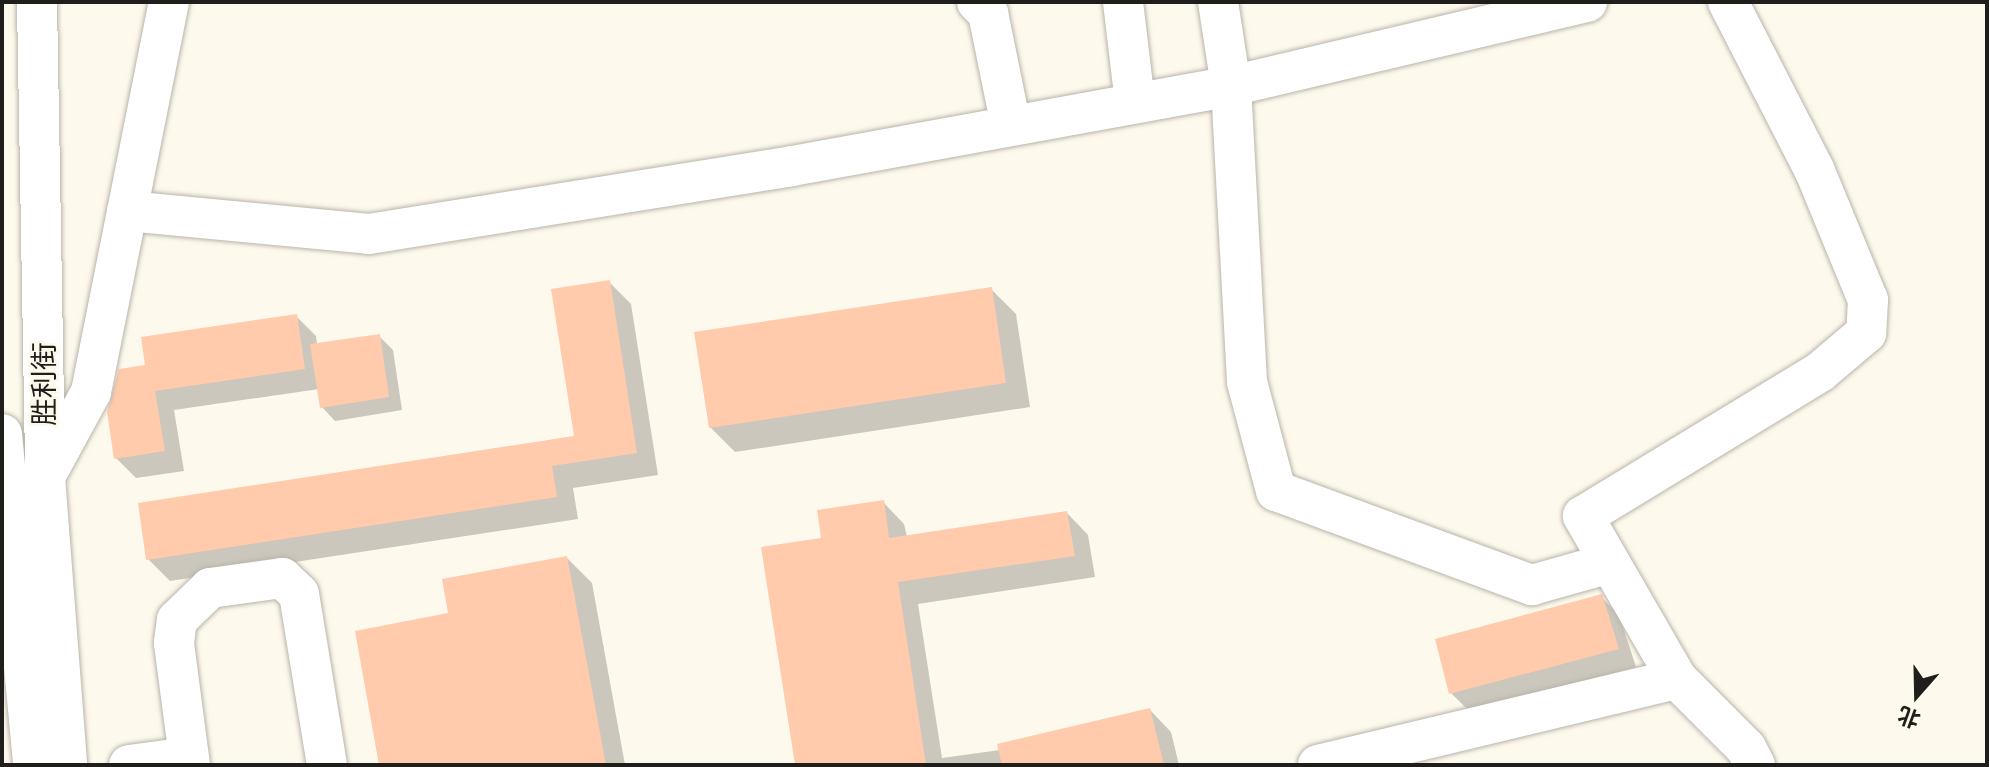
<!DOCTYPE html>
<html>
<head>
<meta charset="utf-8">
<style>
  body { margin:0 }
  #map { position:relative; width:1989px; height:767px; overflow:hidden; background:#fef9ed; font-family:"Asap Condensed","Noto Sans SC",sans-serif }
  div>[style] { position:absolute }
  .shadow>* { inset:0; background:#0003 }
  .building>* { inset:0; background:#ffcbac }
  .roads { filter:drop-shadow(0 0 2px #b9b4a9) drop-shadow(0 0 2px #b9b4a9) }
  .minor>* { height:40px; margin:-20px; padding:0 20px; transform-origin:20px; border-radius:20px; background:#fff }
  span { translate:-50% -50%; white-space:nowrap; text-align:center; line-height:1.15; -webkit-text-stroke:6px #fef9ed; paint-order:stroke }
  .street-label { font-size:28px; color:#201e1a }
  .frame { position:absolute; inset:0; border:4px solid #201e1a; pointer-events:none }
  .north { position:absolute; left:1877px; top:655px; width:80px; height:80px; -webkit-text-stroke:6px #fef9ed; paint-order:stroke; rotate:200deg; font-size:22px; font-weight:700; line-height:32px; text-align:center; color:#201e1a }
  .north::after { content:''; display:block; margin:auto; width:28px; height:36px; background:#201e1a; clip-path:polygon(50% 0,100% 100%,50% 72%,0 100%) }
</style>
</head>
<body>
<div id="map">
  <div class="shadow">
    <div style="clip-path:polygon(609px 282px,631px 304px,658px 475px,573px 488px,578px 519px,170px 581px,148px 559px,577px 438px)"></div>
    <div style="clip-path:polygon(991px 289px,1016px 314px,1030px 407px,735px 452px,710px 427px)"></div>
    <div style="clip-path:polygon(296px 316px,316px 336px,317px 345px,379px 336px,393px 350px,402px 410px,335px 421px,322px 407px,319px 389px,174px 410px,184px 471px,136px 478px,116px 458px,147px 366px)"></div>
    <div style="clip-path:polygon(883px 502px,904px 524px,907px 537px,1067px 513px,1088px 535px,1095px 577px,918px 604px,942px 758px,1000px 750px,1150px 710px,1171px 732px,1179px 765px,797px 765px,824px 540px)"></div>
    <div style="clip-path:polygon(567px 558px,592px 583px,625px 765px,381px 765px,451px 615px)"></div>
    <div style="clip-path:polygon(1601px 597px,1619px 615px,1636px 667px,1469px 711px,1451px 693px)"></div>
  </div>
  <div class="building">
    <div style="clip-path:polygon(610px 280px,637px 453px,552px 466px,557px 497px,146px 560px,138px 503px,574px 436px,551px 289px)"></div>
    <div style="clip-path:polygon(992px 287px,1006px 383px,709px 428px,694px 332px)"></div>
    <div style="clip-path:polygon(297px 314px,305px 369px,155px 391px,165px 451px,114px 459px,107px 412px,119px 369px,145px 365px,141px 337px)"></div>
    <div style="clip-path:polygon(380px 334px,389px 397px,320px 408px,310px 344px)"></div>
    <div style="clip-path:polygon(884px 500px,889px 538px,1067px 511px,1075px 556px,898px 582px,926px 765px,795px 765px,761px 547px,821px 538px,817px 510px)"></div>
    <div style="clip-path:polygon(567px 556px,606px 765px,379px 765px,355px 631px,448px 613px,442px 579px)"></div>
    <div style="clip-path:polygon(1602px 594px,1619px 649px,1449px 694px,1435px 639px)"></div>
    <div style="clip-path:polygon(1150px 708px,1164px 765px,1002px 765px,997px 744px)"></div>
  </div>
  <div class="roads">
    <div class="minor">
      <div style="left:37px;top:2px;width:475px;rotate:89deg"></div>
      <div style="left:45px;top:477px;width:289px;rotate:85.6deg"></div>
      <div style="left:977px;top:2px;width:16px;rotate:45deg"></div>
      <div style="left:988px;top:13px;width:115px;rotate:78.5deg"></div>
      <div style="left:1123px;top:2px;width:102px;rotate:83.2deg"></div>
      <div style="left:1218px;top:2px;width:85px;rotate:81.2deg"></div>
      <div style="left:1231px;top:86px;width:296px;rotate:86.9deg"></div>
      <div style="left:1247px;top:382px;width:113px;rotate:75.1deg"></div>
      <div style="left:1276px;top:491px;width:273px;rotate:20.2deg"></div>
      <div style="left:1532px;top:585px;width:81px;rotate:-15.8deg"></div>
      <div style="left:1728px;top:2px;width:188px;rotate:62.8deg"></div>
      <div style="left:1814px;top:169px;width:142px;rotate:67.6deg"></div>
      <div style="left:1868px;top:300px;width:33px;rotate:93deg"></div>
      <div style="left:1866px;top:333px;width:60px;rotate:139.7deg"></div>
      <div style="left:1820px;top:372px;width:277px;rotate:148.7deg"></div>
      <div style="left:1583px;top:516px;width:188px;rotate:60deg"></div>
      <div style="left:1677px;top:679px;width:98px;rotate:45deg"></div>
      <div style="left:1746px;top:748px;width:19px;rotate:62deg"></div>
      <div style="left:127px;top:211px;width:243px;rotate:5.4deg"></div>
      <div style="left:369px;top:234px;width:428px;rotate:-9.1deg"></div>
      <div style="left:792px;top:166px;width:446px;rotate:-10.3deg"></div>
      <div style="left:1231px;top:86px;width:366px;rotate:-13.3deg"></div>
      <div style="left:2px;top:434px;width:332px;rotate:84.6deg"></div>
      <div style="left:47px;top:473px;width:92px;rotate:-61.5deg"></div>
      <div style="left:91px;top:392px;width:398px;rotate:-78.7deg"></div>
      <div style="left:129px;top:765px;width:60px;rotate:-7.7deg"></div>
      <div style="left:190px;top:765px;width:123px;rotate:-97.5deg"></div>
      <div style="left:174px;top:643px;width:23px;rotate:-83deg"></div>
      <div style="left:177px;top:620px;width:46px;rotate:-44.1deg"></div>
      <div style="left:210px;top:588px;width:73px;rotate:-7.9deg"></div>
      <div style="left:282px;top:578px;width:23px;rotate:43deg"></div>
      <div style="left:299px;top:594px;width:173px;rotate:80.7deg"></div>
      <div style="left:1318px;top:765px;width:369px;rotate:-13.5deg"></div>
    </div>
  </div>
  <div class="street-label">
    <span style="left:44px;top:384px;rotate:-90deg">胜利街</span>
  </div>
  <div class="frame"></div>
  <div class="north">北</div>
</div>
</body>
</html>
